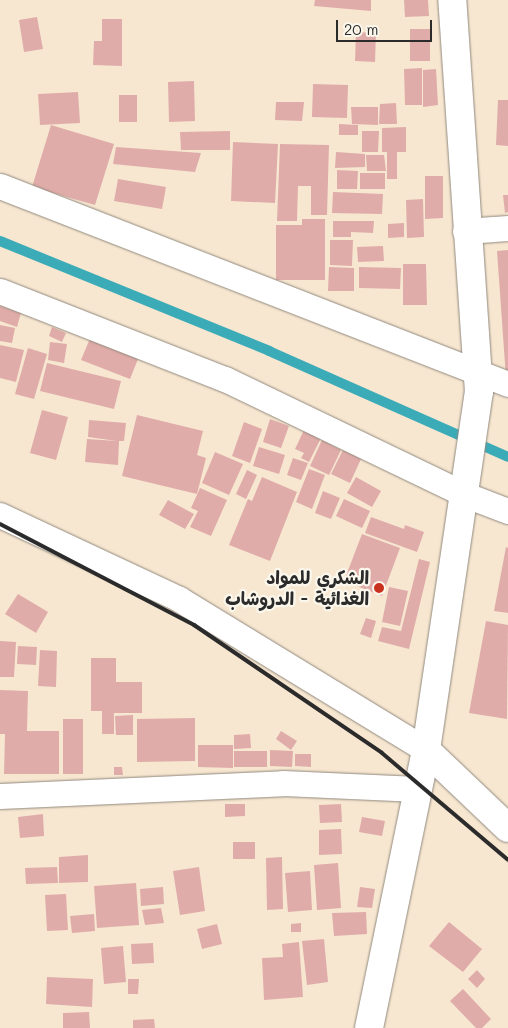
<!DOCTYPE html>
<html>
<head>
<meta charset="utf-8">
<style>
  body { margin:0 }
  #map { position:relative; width:508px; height:1028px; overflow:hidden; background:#f7e7d1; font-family:Mali,"Playpen Sans Arabic",sans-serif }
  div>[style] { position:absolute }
  .stream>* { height:10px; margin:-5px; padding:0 5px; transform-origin:5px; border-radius:5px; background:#3babb8 }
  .building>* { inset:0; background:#e0aca9 }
  .roads { filter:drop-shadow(0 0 1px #91897e) drop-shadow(0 0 1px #91897e) }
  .minor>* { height:25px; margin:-12.5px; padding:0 12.5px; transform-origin:12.5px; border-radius:12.5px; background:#fff }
  .tertiary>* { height:28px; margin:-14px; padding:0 14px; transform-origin:14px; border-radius:14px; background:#fff }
  .rail>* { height:4px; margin:-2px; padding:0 2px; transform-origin:2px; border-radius:2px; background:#2b2b2b }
  .dots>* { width:14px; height:14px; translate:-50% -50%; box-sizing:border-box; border:2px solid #fbf7ec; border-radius:50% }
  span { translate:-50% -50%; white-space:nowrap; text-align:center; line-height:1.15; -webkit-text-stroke:4.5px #fbf7ec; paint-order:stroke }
  .poi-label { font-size:18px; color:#2b2b2b; font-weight:700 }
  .right { translate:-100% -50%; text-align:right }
  .scale { position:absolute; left:336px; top:20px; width:96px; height:22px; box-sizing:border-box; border:2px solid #2b2b2b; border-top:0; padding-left:6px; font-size:15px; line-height:18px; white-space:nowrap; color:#2b2b2b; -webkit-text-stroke:4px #fbf7ec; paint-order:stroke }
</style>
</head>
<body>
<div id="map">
  <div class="stream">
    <div style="left:0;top:241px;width:291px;rotate:22.2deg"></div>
    <div style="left:269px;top:351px;width:261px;rotate:23.9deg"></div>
  </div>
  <div class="building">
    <div style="clip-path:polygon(315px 0,371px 0,371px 11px,314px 6px)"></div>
    <div style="clip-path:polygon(404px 0,428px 0,429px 16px,405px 17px)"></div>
    <div style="clip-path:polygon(37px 17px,43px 49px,24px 52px,19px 20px)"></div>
    <div style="clip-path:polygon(102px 19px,122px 19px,122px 66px,93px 65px,94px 41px,102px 41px)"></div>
    <div style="clip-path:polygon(410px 29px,430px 29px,430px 61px,410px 61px)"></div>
    <div style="clip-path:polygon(356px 32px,376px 33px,375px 62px,355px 61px)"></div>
    <div style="clip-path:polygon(422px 68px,422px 105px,405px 105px,404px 69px)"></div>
    <div style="clip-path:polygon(436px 69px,438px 105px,423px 107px,423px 70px)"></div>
    <div style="clip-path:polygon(194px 81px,195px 121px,169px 122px,168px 82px)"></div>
    <div style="clip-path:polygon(313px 84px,348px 85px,347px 118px,312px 117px)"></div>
    <div style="clip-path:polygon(78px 92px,80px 123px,40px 125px,38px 94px)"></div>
    <div style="clip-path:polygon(119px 95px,137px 95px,137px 122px,119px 122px)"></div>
    <div style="clip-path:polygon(498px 100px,508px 100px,508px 146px,496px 145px)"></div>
    <div style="clip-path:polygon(276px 102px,304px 102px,302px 121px,275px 120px)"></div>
    <div style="clip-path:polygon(396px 103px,397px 124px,379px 124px,380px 104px)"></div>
    <div style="clip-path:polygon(351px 107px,378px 107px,378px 125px,352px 124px)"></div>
    <div style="clip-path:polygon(339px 124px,358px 125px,358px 135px,339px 135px)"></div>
    <div style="clip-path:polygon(51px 125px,114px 144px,95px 205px,32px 187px)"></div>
    <div style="clip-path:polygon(406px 127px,406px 152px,397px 152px,397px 179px,387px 179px,387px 152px,382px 152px,382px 128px)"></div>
    <div style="clip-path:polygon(230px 131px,230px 150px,181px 150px,180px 132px)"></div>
    <div style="clip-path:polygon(362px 131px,379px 131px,378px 152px,362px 152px)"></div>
    <div style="clip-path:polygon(233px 142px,278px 144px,275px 203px,231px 201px)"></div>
    <div style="clip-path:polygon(280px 144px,329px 145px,327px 215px,311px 215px,311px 186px,298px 186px,297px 221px,277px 221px)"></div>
    <div style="clip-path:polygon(116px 147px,201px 153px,195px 172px,113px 164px)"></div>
    <div style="clip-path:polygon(336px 152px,365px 154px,365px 167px,335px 168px)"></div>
    <div style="clip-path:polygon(366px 155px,384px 155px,386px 171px,367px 171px)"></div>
    <div style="clip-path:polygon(337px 170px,358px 171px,357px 189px,337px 189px)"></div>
    <div style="clip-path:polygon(360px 173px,385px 173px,385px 189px,360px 189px)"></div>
    <div style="clip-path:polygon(425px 176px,443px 176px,443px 218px,425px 219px)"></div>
    <div style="clip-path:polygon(118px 179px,166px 187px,162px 209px,114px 201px)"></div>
    <div style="clip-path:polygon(333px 192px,383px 194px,382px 214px,332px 213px)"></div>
    <div style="clip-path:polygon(503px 195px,508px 195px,508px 212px,505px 213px)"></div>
    <div style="clip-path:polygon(423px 199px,424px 237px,407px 238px,406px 200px)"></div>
    <div style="clip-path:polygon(302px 219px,325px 219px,325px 280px,276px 280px,276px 225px,302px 225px)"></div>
    <div style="clip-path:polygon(333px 221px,374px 221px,373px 233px,351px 232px,351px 237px,333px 237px)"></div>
    <div style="clip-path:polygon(404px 223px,404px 237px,388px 238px,388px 224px)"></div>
    <div style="clip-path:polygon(330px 240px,353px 240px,352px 266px,330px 265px)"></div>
    <div style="clip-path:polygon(383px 246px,384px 261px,358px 262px,357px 247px)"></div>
    <div style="clip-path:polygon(508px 250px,508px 378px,506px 378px,497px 251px)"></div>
    <div style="clip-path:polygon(403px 264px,426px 264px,427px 305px,403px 305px)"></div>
    <div style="clip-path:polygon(329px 267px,354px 268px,354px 291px,328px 291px)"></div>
    <div style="clip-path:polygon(359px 267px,401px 268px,400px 289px,359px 288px)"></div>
    <div style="clip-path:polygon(0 306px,21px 313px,17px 327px,0 321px)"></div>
    <div style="clip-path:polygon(0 325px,15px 328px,12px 343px,0 341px)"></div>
    <div style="clip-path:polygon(52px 327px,66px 333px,62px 342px,49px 336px)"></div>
    <div style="clip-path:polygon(91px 336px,140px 354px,130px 379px,81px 360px)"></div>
    <div style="clip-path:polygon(50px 342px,67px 344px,64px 363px,48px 360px)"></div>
    <div style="clip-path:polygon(0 345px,24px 350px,16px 382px,0 378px)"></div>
    <div style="clip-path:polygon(28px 348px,47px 354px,34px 399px,15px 394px)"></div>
    <div style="clip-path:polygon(47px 363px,121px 381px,114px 409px,40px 391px)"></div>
    <div style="clip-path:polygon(42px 410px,68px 417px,56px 460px,30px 453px)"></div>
    <div style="clip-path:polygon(137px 415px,203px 431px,197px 455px,206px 458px,197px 494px,122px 476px)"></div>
    <div style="clip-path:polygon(270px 419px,289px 426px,281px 448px,263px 442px)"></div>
    <div style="clip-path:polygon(89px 420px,126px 423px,124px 441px,119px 441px,118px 465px,85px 462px,87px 439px,117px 441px,88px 437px)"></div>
    <div style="clip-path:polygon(244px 422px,262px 429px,250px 463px,232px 456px)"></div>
    <div style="clip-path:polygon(304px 430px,321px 438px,309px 462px,301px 458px,304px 453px,295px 449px)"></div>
    <div style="clip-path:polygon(322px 440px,341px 450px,329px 475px,310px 466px)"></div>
    <div style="clip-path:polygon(259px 447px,285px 455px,279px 474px,253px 466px)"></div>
    <div style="clip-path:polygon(343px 450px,361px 459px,350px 483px,331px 474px)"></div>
    <div style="clip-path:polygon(215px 452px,243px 464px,229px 495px,202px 483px)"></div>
    <div style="clip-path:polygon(293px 458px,308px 463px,301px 480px,287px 475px)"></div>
    <div style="clip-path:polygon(309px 469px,325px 475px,312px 509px,296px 502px)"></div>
    <div style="clip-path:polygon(247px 470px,257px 475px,246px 499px,236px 494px)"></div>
    <div style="clip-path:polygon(262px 477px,297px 492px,270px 561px,229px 545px,248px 499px,252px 501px)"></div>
    <div style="clip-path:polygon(356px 477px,381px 491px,372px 507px,347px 493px)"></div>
    <div style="clip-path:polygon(200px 488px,227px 500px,211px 536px,190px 527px,198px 511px,191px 508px)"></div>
    <div style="clip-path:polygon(323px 491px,340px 498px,331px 519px,315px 513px)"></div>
    <div style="clip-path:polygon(344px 499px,370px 511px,362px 528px,336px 516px)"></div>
    <div style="clip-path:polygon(168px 500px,194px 514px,185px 529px,159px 515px)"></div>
    <div style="clip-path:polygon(371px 517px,404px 529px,405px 525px,424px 532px,417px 552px,365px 533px)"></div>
    <div style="clip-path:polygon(362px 534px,400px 548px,382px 596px,344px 581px)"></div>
    <div style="clip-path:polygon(506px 547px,508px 548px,508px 613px,494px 611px)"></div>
    <div style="clip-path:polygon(419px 559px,430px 562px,409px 649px,378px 641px,382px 627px,401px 631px)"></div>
    <div style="clip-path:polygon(389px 587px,408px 591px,400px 626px,382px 622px)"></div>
    <div style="clip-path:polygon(18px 594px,48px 612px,36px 633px,5px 614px)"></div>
    <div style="clip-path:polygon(366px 618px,376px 621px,371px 638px,360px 634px)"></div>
    <div style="clip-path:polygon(486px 621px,508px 625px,507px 719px,469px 713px)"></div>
    <div style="clip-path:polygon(0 641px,16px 642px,14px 677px,0 677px)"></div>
    <div style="clip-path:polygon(18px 646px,37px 647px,36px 665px,17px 664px)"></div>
    <div style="clip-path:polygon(40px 650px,57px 651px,56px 687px,38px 686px)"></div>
    <div style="clip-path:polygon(91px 658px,116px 658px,116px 682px,142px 682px,142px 713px,114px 713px,114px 734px,102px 734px,102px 711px,91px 711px)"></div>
    <div style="clip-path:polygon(0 690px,28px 691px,27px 731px,59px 731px,59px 774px,4px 774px,5px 734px,0 734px)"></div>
    <div style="clip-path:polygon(133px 715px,133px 735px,116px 735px,115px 716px)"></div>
    <div style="clip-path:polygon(195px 718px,195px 761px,137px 762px,137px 719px)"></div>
    <div style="clip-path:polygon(63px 719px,83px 719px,83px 774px,63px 774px)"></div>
    <div style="clip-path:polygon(281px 731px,297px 741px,291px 750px,276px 739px)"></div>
    <div style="clip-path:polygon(250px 734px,251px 748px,234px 749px,234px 735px)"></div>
    <div style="clip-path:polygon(198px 745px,233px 745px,233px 768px,198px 767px)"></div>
    <div style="clip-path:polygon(270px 750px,293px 751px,292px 767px,270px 766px)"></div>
    <div style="clip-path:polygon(234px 751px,267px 751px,267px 767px,234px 767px)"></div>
    <div style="clip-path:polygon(295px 754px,311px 754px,311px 767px,295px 766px)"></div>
    <div style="clip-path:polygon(114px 767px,122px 767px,123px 775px,114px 775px)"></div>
    <div style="clip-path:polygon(225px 804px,245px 804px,245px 816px,225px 817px)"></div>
    <div style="clip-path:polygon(341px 804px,342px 822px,320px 823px,319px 805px)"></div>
    <div style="clip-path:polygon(43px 814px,44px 836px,20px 838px,18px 817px)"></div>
    <div style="clip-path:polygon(362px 817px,385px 821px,382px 836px,359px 832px)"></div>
    <div style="clip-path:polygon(341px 829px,342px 854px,319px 855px,319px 830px)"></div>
    <div style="clip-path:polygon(233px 842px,255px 842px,255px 859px,233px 859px)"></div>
    <div style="clip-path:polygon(88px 855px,88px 882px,59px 883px,59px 857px)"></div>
    <div style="clip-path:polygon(282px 857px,283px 909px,267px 910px,266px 858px)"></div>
    <div style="clip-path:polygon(338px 863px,341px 908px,317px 910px,314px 865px)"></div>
    <div style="clip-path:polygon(57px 867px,58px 883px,26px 884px,25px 868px)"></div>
    <div style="clip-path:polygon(199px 867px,205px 911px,180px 915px,173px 871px)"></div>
    <div style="clip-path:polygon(310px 871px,312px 910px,288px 912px,285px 873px)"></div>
    <div style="clip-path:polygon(136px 883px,139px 925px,97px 928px,94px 886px)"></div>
    <div style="clip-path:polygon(163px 887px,164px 904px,141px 906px,140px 889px)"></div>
    <div style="clip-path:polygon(360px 887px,375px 889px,372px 908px,357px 907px)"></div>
    <div style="clip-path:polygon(66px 894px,68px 930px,47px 931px,45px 895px)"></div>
    <div style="clip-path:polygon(161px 908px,164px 923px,145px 925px,142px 910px)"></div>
    <div style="clip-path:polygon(366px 912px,367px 934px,334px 936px,332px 913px)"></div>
    <div style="clip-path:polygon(94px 914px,95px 931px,72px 933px,70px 916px)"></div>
    <div style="clip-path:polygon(449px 922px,482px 949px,463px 972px,429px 946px)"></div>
    <div style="clip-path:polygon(301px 923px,301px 932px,291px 932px,291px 924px)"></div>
    <div style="clip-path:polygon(217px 924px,222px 944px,202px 949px,197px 929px)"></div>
    <div style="clip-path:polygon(324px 939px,328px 982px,307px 985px,302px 941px)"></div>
    <div style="clip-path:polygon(299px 942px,303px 997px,264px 1000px,262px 958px,283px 957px,282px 944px)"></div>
    <div style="clip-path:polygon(153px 943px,154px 963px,132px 964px,131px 944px)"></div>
    <div style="clip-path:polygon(123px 946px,126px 982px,104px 984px,101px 948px)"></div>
    <div style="clip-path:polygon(477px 970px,485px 979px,477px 988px,468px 979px)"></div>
    <div style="clip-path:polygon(47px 977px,93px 979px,92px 1007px,46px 1004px)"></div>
    <div style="clip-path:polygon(128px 979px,139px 979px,138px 994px,128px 994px)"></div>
    <div style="clip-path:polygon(463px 989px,491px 1019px,482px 1028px,476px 1028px,450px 1001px)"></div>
    <div style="clip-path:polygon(89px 1012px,90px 1028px,63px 1028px,63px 1013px)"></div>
    <div style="clip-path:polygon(154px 1019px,155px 1028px,133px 1028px,133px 1020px)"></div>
  </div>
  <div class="roads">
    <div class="minor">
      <div style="left:0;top:186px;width:545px;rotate:21.29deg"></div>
      <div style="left:465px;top:231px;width:43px;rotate:-4deg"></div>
      <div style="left:0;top:291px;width:242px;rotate:21.4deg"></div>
      <div style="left:225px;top:379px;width:267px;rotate:25.7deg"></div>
      <div style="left:466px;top:495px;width:45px;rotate:20.9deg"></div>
      <div style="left:0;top:515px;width:198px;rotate:25.1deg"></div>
      <div style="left:179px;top:599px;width:289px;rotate:31.4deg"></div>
      <div style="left:0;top:796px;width:283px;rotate:-2.6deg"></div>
      <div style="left:283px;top:783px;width:135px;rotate:2.5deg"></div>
    </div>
    <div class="tertiary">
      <div style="left:426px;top:750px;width:113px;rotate:43.6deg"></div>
      <div style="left:369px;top:1028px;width:284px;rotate:-78.4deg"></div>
      <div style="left:426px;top:750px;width:362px;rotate:-81.6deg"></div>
      <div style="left:479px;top:392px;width:393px;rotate:-93.9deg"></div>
    </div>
  </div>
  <div class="rail">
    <div style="left:0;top:524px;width:219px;rotate:27.5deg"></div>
    <div style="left:194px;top:625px;width:227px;rotate:34.2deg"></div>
    <div style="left:382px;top:753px;width:165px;rotate:40.3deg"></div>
  </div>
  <div class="dots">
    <div style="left:379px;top:588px;background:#c8321e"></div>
  </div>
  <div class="poi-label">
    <span class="right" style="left:369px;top:588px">الشكري للمواد<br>الغذائية - الدروشاب</span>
  </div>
  <div class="scale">20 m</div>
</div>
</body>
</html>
